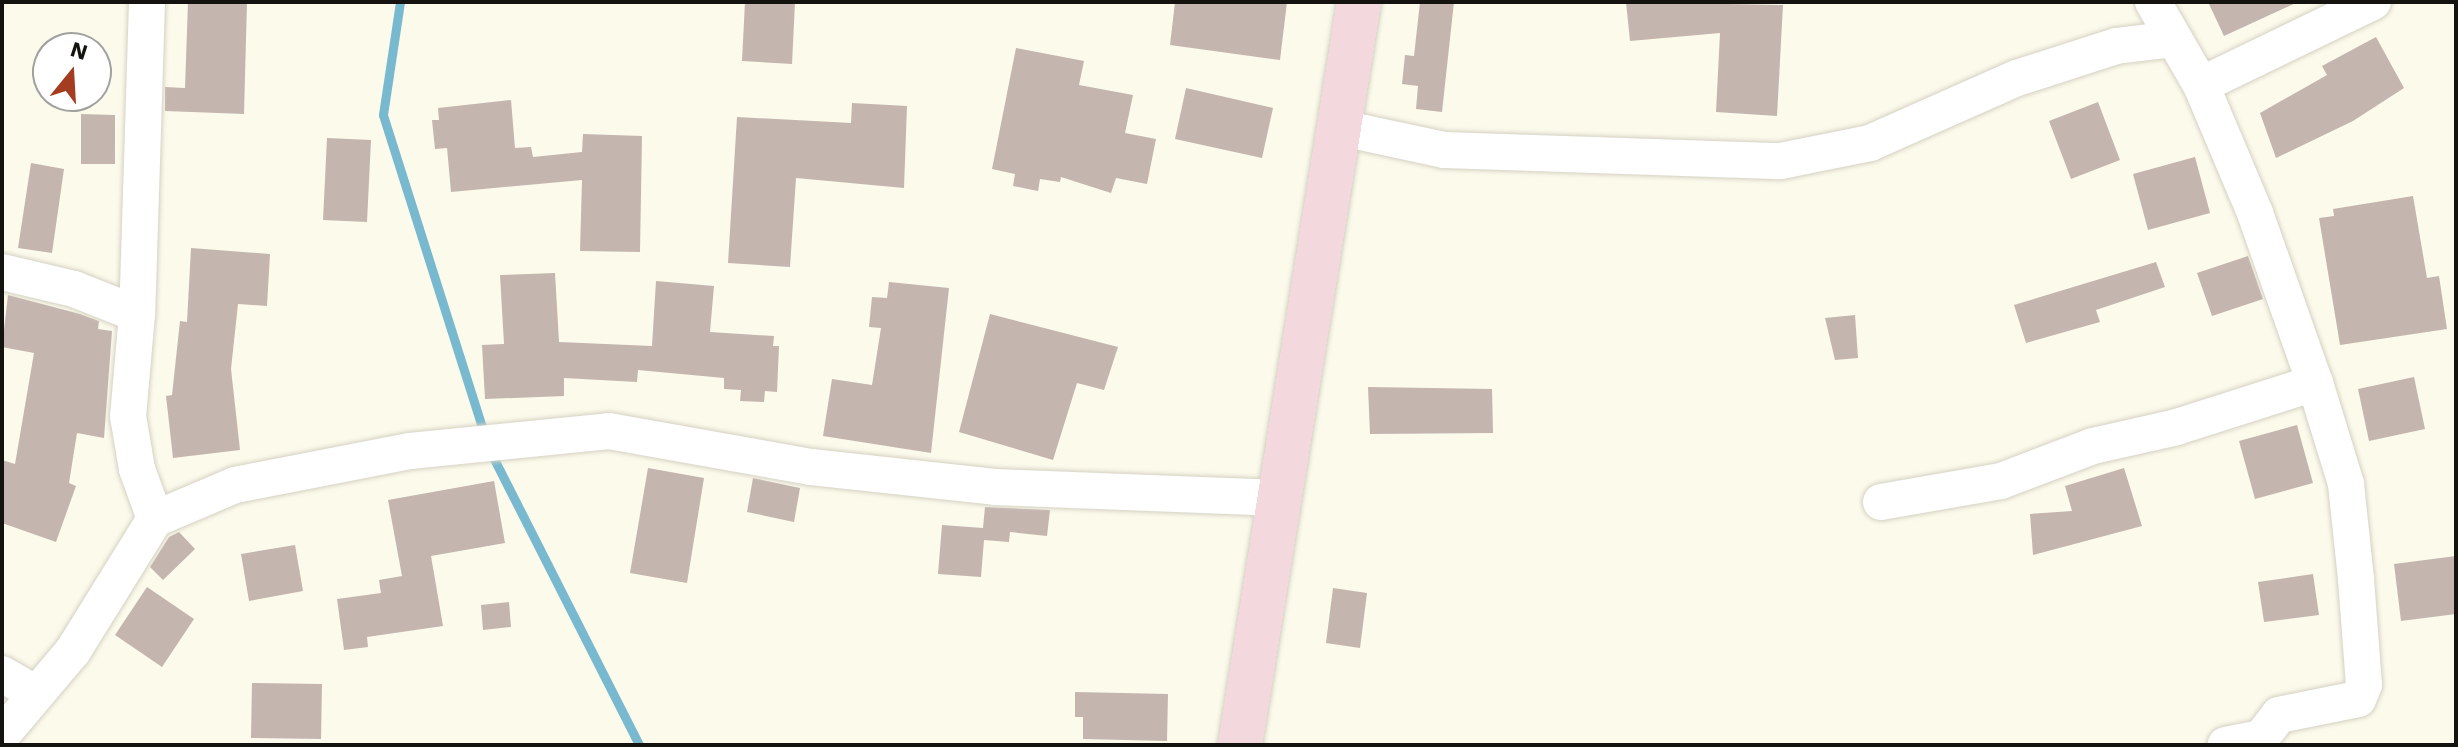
<!DOCTYPE html>
<html>
<head>
<meta charset="utf-8">
<style>
  body { margin:0 }
  #map { position:relative; width:2458px; height:747px; overflow:hidden; background:#fcfaeb; font-family:"Work Sans",sans-serif }
  div>[style] { position:absolute }
  .stream>* { height:9px; margin:-4.5px; padding:0 4.5px; transform-origin:4.5px; border-radius:4.5px; background:#79b9cf }
  .building>* { inset:0; background:#c4b5af }
  .roads { filter:drop-shadow(0 0 2px #d4d1c3) drop-shadow(0 0 2px #d4d1c3) }
  .minor>* { height:36px; margin:-18px; padding:0 18px; transform-origin:18px; border-radius:18px; background:#fff }
  .secondary>* { height:44px; margin:-22px; padding:0 22px; transform-origin:22px; border-radius:22px; background:#f3d8dd }
  span { translate:-50% -50%; white-space:nowrap; text-align:center; line-height:1.15; -webkit-text-stroke:7px #fff; paint-order:stroke }
  .frame { position:absolute; inset:0; border:4px solid #14130f; pointer-events:none }
  .north { position:absolute; left:32px; top:32px; width:80px; height:80px; box-sizing:border-box; background:#fff; border:2px solid #a1a19f; border-radius:50%; rotate:18deg; font-size:22px; font-weight:700; line-height:32px; text-align:center; color:#14130f }
  .north::after { content:''; display:block; margin:auto; width:28px; height:36px; background:#a43c20; clip-path:polygon(50% 0,100% 100%,50% 72%,0 100%) }
</style>
</head>
<body>
<div id="map">
  <div class="stream">
    <div style="left:400px;top:2px;width:114px;rotate:98.6deg"></div>
    <div style="left:383px;top:115px;width:338px;rotate:72.4deg"></div>
    <div style="left:490px;top:451px;width:330px;rotate:63.1deg"></div>
  </div>
  <div class="building">
    <div style="clip-path:polygon(188px 2px,247px 2px,244px 114px,165px 111px,165px 87px,185px 88px)"></div>
    <div style="clip-path:polygon(745px 2px,795px 2px,792px 64px,742px 61px)"></div>
    <div style="clip-path:polygon(1175px 2px,1287px 2px,1280px 60px,1170px 45px)"></div>
    <div style="clip-path:polygon(1420px 2px,1454px 2px,1442px 112px,1416px 109px,1418px 86px,1402px 84px,1405px 55px,1414px 56px)"></div>
    <div style="clip-path:polygon(1626px 2px,1783px 5px,1777px 116px,1716px 112px,1720px 33px,1630px 41px)"></div>
    <div style="clip-path:polygon(2208px 2px,2298px 2px,2224px 36px)"></div>
    <div style="clip-path:polygon(2376px 37px,2404px 88px,2353px 121px,2276px 158px,2260px 113px,2327px 75px,2322px 66px)"></div>
    <div style="clip-path:polygon(1016px 48px,1084px 61px,1079px 85px,1133px 95px,1125px 133px,1156px 139px,1147px 184px,1116px 178px,1111px 193px,1061px 177px,1060px 182px,1040px 179px,1038px 191px,1013px 186px,1015px 174px,992px 169px)"></div>
    <div style="clip-path:polygon(1186px 88px,1273px 108px,1262px 158px,1175px 139px)"></div>
    <div style="clip-path:polygon(511px 100px,515px 148px,531px 147px,533px 157px,582px 152px,583px 134px,642px 136px,640px 252px,580px 251px,582px 180px,451px 192px,447px 148px,435px 149px,432px 120px,439px 120px,438px 108px)"></div>
    <div style="clip-path:polygon(2098px 102px,2120px 160px,2071px 179px,2049px 121px)"></div>
    <div style="clip-path:polygon(852px 103px,907px 106px,904px 188px,796px 178px,790px 267px,728px 263px,737px 117px,851px 123px)"></div>
    <div style="clip-path:polygon(81px 114px,115px 115px,115px 164px,81px 164px)"></div>
    <div style="clip-path:polygon(327px 138px,371px 140px,367px 222px,323px 220px)"></div>
    <div style="clip-path:polygon(2195px 157px,2210px 213px,2148px 230px,2133px 174px)"></div>
    <div style="clip-path:polygon(31px 163px,64px 169px,52px 253px,18px 248px)"></div>
    <div style="clip-path:polygon(2413px 196px,2427px 278px,2439px 276px,2447px 329px,2340px 345px,2319px 218px,2334px 216px,2333px 209px)"></div>
    <div style="clip-path:polygon(191px 248px,270px 254px,267px 306px,238px 304px,231px 369px,240px 450px,173px 458px,166px 396px,172px 395px,180px 321px,187px 322px)"></div>
    <div style="clip-path:polygon(2248px 256px,2263px 299px,2212px 316px,2197px 273px)"></div>
    <div style="clip-path:polygon(2156px 262px,2165px 287px,2096px 310px,2100px 322px,2026px 343px,2014px 305px)"></div>
    <div style="clip-path:polygon(555px 273px,559px 342px,652px 346px,656px 281px,714px 286px,710px 332px,774px 336px,773px 346px,779px 346px,777px 392px,765px 391px,764px 402px,740px 401px,741px 390px,724px 389px,724px 378px,638px 370px,637px 382px,564px 378px,564px 396px,485px 399px,482px 345px,504px 344px,500px 275px)"></div>
    <div style="clip-path:polygon(889px 282px,949px 288px,931px 453px,823px 436px,832px 379px,872px 385px,881px 328px,869px 327px,872px 297px,887px 298px)"></div>
    <div style="clip-path:polygon(8px 295px,80px 314px,99px 321px,98px 329px,112px 331px,104px 438px,77px 433px,69px 483px,76px 486px,56px 542px,2px 523px,2px 460px,15px 464px,34px 353px,2px 347px)"></div>
    <div style="clip-path:polygon(990px 314px,1118px 347px,1104px 390px,1077px 383px,1053px 460px,959px 432px)"></div>
    <div style="clip-path:polygon(1855px 315px,1858px 358px,1835px 360px,1825px 318px)"></div>
    <div style="clip-path:polygon(2414px 377px,2425px 429px,2369px 441px,2358px 389px)"></div>
    <div style="clip-path:polygon(1368px 387px,1492px 389px,1493px 433px,1370px 434px)"></div>
    <div style="clip-path:polygon(2297px 425px,2313px 483px,2255px 499px,2239px 441px)"></div>
    <div style="clip-path:polygon(648px 468px,704px 478px,687px 583px,630px 573px)"></div>
    <div style="clip-path:polygon(2124px 468px,2142px 526px,2033px 555px,2030px 514px,2072px 511px,2065px 486px)"></div>
    <div style="clip-path:polygon(753px 478px,800px 488px,794px 522px,747px 512px)"></div>
    <div style="clip-path:polygon(494px 481px,505px 543px,431px 556px,443px 626px,367px 637px,368px 647px,344px 650px,337px 599px,381px 593px,379px 580px,402px 576px,388px 500px)"></div>
    <div style="clip-path:polygon(985px 507px,1050px 510px,1047px 536px,1010px 532px,1009px 542px,984px 540px,981px 577px,938px 574px,942px 525px,983px 528px)"></div>
    <div style="clip-path:polygon(179px 532px,195px 549px,163px 580px,150px 567px,169px 537px)"></div>
    <div style="clip-path:polygon(295px 545px,303px 591px,249px 601px,241px 554px)"></div>
    <div style="clip-path:polygon(2456px 556px,2456px 614px,2401px 621px,2394px 564px)"></div>
    <div style="clip-path:polygon(2313px 574px,2319px 615px,2264px 622px,2258px 582px)"></div>
    <div style="clip-path:polygon(147px 587px,194px 619px,162px 667px,115px 635px)"></div>
    <div style="clip-path:polygon(1333px 588px,1367px 593px,1360px 648px,1326px 643px)"></div>
    <div style="clip-path:polygon(509px 602px,511px 627px,483px 630px,481px 605px)"></div>
    <div style="clip-path:polygon(252px 683px,322px 684px,321px 739px,251px 738px)"></div>
    <div style="clip-path:polygon(1075px 692px,1168px 694px,1167px 741px,1083px 739px,1083px 717px,1075px 717px)"></div>
  </div>
  <div class="roads">
    <div class="minor">
      <div style="left:147px;top:2px;width:312px;rotate:91.8deg"></div>
      <div style="left:137px;top:314px;width:102px;rotate:95deg"></div>
      <div style="left:128px;top:416px;width:54px;rotate:80.4deg"></div>
      <div style="left:137px;top:469px;width:53px;rotate:70.2deg"></div>
      <div style="left:2153px;top:2px;width:96px;rotate:60deg"></div>
      <div style="left:2201px;top:85px;width:139px;rotate:67.1deg"></div>
      <div style="left:2255px;top:213px;width:180px;rotate:70.6deg"></div>
      <div style="left:2315px;top:383px;width:106px;rotate:72.9deg"></div>
      <div style="left:2346px;top:484px;width:96px;rotate:84deg"></div>
      <div style="left:2356px;top:579px;width:106px;rotate:85.7deg"></div>
      <div style="left:2364px;top:685px;width:15px;rotate:113deg"></div>
      <div style="left:2358px;top:699px;width:81px;rotate:168.6deg"></div>
      <div style="left:2279px;top:715px;width:29px;rotate:128deg"></div>
      <div style="left:2261px;top:738px;width:36px;rotate:169deg"></div>
      <div style="left:2201px;top:85px;width:191px;rotate:-25.8deg"></div>
      <div style="left:1337px;top:127px;width:109px;rotate:12.1deg"></div>
      <div style="left:1444px;top:150px;width:337px;rotate:1.9deg"></div>
      <div style="left:1781px;top:161px;width:91px;rotate:-11.4deg"></div>
      <div style="left:1870px;top:143px;width:161px;rotate:-23.9deg"></div>
      <div style="left:2017px;top:78px;width:104px;rotate:-17.9deg"></div>
      <div style="left:2116px;top:46px;width:57px;rotate:-7deg"></div>
      <div style="left:2px;top:272px;width:74px;rotate:13.3deg"></div>
      <div style="left:74px;top:289px;width:68px;rotate:21.6deg"></div>
      <div style="left:1881px;top:502px;width:122px;rotate:-9.9deg"></div>
      <div style="left:2001px;top:481px;width:98px;rotate:-20.8deg"></div>
      <div style="left:2093px;top:446px;width:86px;rotate:-12.7deg"></div>
      <div style="left:2177px;top:427px;width:145px;rotate:-17.7deg"></div>
      <div style="left:2px;top:674px;width:38px;rotate:30deg"></div>
      <div style="left:2px;top:735px;width:110px;rotate:-49.8deg"></div>
      <div style="left:73px;top:651px;width:155px;rotate:-58.2deg"></div>
      <div style="left:155px;top:519px;width:87px;rotate:-23deg"></div>
      <div style="left:235px;top:485px;width:178px;rotate:-11deg"></div>
      <div style="left:410px;top:451px;width:200px;rotate:-5.7deg"></div>
      <div style="left:609px;top:431px;width:205px;rotate:10.1deg"></div>
      <div style="left:811px;top:467px;width:185px;rotate:6.2deg"></div>
      <div style="left:995px;top:487px;width:285px;rotate:2.2deg"></div>
    </div>
    <div class="secondary">
      <div style="left:1240px;top:745px;width:752px;rotate:-80.9deg"></div>
    </div>
  </div>
  <div class="frame"></div>
  <div class="north">N</div>
</div>
</body>
</html>
